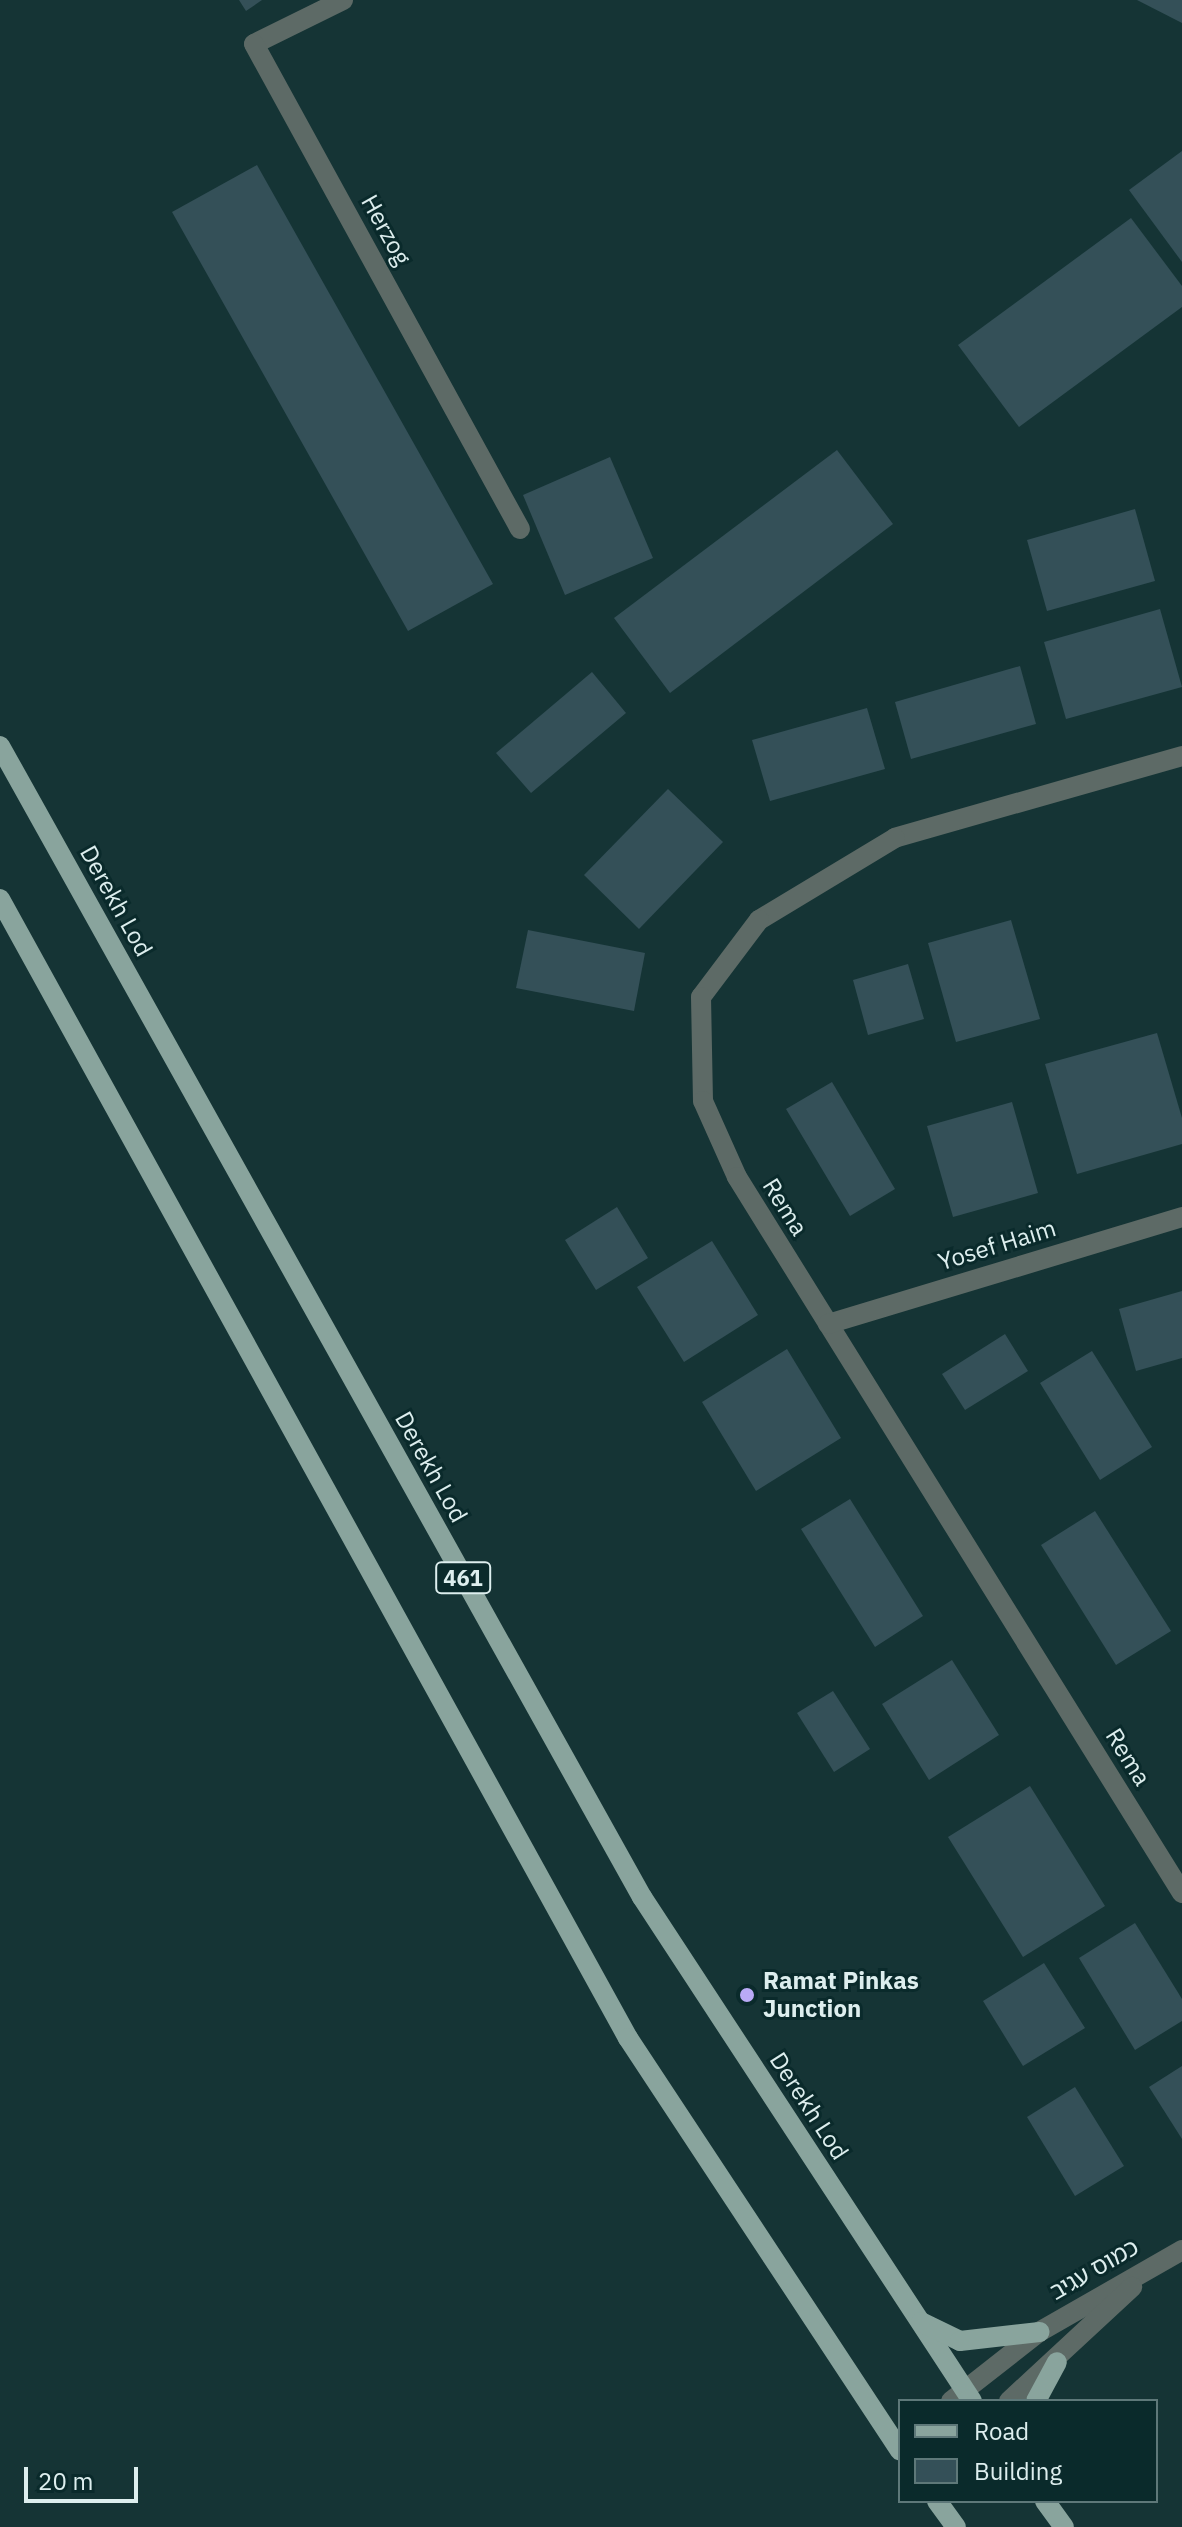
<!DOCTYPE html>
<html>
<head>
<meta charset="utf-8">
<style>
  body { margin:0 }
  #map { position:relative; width:1182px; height:2527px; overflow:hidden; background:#153435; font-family:"IBM Plex Sans","Noto Sans Hebrew",sans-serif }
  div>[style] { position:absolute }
  .building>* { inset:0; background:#345058 }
  .street>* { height:20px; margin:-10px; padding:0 10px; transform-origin:10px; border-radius:10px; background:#5d6a66 }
  .primary>* { height:20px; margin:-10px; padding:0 10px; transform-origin:10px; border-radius:10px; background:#89a49d }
  .dots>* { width:22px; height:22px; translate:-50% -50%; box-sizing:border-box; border:4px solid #0a2a2b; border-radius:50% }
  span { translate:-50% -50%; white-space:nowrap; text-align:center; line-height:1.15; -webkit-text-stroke:6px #0a2a2b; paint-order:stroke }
  .shield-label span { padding:2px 6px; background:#0a2a2b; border:2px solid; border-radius:6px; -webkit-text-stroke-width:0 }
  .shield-label { font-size:22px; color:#dee; font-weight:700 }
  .street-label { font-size:24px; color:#dee }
  .poi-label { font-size:24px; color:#dee; font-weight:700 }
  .left { translate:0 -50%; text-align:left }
  .legend { position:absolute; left:898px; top:2399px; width:260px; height:104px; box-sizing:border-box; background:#0a2a2b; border:2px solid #5e7879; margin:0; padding:10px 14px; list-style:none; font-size:24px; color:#dee }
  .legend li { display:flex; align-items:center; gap:16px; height:40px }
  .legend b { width:40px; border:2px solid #5e7879 }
  .scale { position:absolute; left:24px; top:2467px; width:114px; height:36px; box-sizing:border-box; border:4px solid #dee; border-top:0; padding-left:10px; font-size:24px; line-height:28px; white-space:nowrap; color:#dee; -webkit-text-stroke:6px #0a2a2b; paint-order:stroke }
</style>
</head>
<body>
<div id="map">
  <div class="building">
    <div style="clip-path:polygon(239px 0,262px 0,246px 11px)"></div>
    <div style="clip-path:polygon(1137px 0,1182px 0,1182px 23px)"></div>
    <div style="clip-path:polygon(1182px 151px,1182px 262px,1129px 190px)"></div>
    <div style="clip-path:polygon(257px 165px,493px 584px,408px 631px,172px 212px)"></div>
    <div style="clip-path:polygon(1131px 218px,1182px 286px,1182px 307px,1019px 427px,958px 345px)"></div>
    <div style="clip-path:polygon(837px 450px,893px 524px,670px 693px,614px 618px)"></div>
    <div style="clip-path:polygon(610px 457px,653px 558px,565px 595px,523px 495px)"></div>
    <div style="clip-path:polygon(1135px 509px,1155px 581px,1047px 611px,1027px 540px)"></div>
    <div style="clip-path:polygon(1160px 609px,1182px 687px,1066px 719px,1044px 642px)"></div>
    <div style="clip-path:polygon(1020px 666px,1036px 724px,911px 759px,895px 702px)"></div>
    <div style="clip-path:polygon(592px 672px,626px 713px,531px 793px,496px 753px)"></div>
    <div style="clip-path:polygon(867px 708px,885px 769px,770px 801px,752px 740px)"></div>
    <div style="clip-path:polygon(668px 789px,723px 842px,639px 929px,584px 875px)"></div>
    <div style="clip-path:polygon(1011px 920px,1040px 1019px,956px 1042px,928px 943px)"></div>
    <div style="clip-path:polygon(528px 930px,645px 953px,634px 1011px,516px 988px)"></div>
    <div style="clip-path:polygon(908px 964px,924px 1019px,868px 1035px,853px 980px)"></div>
    <div style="clip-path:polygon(1157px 1033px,1182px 1118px,1182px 1144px,1077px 1174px,1045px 1064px)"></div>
    <div style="clip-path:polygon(832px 1082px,895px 1189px,850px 1216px,786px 1109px)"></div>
    <div style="clip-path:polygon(1012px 1102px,1038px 1193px,953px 1217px,927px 1126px)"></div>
    <div style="clip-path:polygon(617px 1207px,648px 1258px,596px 1290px,565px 1240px)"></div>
    <div style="clip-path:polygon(712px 1241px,758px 1315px,684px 1362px,637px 1287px)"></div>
    <div style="clip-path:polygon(1182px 1291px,1182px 1358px,1136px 1371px,1119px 1309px)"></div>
    <div style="clip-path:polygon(1005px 1334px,1028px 1371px,965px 1410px,942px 1374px)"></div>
    <div style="clip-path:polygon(787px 1349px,841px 1438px,756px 1491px,702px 1402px)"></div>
    <div style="clip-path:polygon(1092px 1351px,1152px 1447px,1100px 1480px,1040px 1383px)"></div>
    <div style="clip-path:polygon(850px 1499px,923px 1616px,875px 1647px,801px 1529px)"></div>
    <div style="clip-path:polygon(1095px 1511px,1171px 1631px,1116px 1665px,1041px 1545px)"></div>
    <div style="clip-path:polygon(952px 1660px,999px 1735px,929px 1780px,882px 1704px)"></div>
    <div style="clip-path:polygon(833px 1691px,870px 1749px,834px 1772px,797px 1713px)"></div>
    <div style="clip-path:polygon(1030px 1786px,1105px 1906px,1023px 1957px,948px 1837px)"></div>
    <div style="clip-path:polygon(1135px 1923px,1182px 1999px,1182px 2021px,1135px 2050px,1079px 1958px)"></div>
    <div style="clip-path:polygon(1044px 1963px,1085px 2028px,1023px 2066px,983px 2001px)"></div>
    <div style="clip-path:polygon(1182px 2066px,1182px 2139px,1149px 2087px)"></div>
    <div style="clip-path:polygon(1075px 2087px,1124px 2166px,1075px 2196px,1027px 2117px)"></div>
  </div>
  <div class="street">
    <div style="left:343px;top:0;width:99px;rotate:153.7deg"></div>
    <div style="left:254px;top:44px;width:553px;rotate:61.26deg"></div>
    <div style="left:1182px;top:756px;width:298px;rotate:164.1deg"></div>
    <div style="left:895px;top:838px;width:159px;rotate:148.9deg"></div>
    <div style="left:759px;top:920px;width:96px;rotate:127deg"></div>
    <div style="left:701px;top:997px;width:104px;rotate:88.9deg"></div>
    <div style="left:703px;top:1101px;width:83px;rotate:65.9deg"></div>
    <div style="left:737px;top:1177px;width:843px;rotate:58.14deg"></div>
    <div style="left:828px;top:1324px;width:370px;rotate:-16.8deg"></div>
    <div style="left:951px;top:2401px;width:112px;rotate:-38.1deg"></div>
    <div style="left:1039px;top:2332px;width:165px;rotate:-29.8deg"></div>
    <div style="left:1009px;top:2401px;width:168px;rotate:-42.8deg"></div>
  </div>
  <div class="primary">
    <div style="left:0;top:746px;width:1318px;rotate:60.85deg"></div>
    <div style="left:642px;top:1897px;width:602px;rotate:56.78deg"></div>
    <div style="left:0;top:899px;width:1301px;rotate:61.13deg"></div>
    <div style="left:628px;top:2038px;width:494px;rotate:56.6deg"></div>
    <div style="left:921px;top:2322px;width:43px;rotate:26deg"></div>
    <div style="left:960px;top:2341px;width:80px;rotate:-6.5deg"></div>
    <div style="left:1036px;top:2401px;width:44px;rotate:-61.7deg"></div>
    <div style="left:937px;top:2501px;width:32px;rotate:54deg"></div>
    <div style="left:1045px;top:2501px;width:32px;rotate:54deg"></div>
  </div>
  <div class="dots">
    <div style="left:747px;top:1995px;background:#baaaf6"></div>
  </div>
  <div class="shield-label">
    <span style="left:463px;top:1578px">461</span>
  </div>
  <div class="street-label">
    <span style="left:386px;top:230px;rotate:61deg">Herzog</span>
    <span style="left:116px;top:901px;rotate:61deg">Derekh Lod</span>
    <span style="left:785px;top:1207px;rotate:58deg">Rema</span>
    <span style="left:997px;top:1245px;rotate:-17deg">Yosef Haim</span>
    <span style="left:431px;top:1467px;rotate:61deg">Derekh Lod</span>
    <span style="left:1128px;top:1757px;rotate:58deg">Rema</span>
    <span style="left:809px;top:2106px;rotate:57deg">Derekh Lod</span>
    <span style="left:1094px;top:2269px;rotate:-30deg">כמוס עגיב</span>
  </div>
  <div class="poi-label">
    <span class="left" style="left:763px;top:1995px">Ramat Pinkas<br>Junction</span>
  </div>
  <ul class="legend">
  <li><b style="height:10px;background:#89a49d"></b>Road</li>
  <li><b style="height:22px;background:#345058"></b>Building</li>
  </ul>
  <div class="scale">20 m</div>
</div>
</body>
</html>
